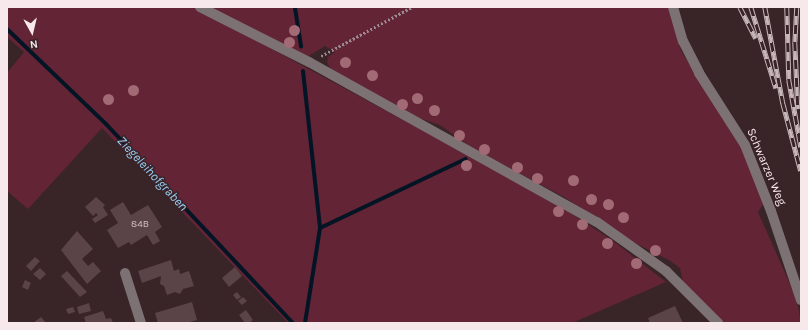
<!DOCTYPE html>
<style>
body{margin:0}
#map{position:relative;width:808px;height:330px;overflow:hidden;background:#392428;font-family:Karla,sans-serif}
div>[style]{position:absolute}
.green>*{inset:0;background:#632435}
.stream>*{height:4px;margin:-2px;padding:0 2px;transform-origin:2px;border-radius:2px;background:#031524}
.building>*{inset:0;background:#5b4448}
.path>*{height:2.5px;margin-top:-1.25px;transform-origin:0;background:repeating-linear-gradient(90deg,#9c8a8e 0 2px,transparent 0 4px)}
.minor>*{height:10px;margin:-5px;padding:0 5px;transform-origin:5px;border-radius:5px;background:#7c7173}
.rail>*{height:4.5px;margin-top:-2.25px;transform-origin:0;background:repeating-linear-gradient(90deg,#392428 0 9px,#c7b7ba 0 18px);box-sizing:border-box;border-block:1px solid #c7b7ba}
.trees>*{width:11px;height:11px;margin:-5.5px;border-radius:50%;background:#a26a75}
span{translate:-50% -50%;white-space:nowrap;text-align:center;line-height:1.15;-webkit-text-stroke:3px #392428;paint-order:stroke}
.number-label{font-size:10px;color:#d0bfc2}
.number-label span{-webkit-text-stroke-width:0}
.street-label{font-size:12px;color:#f7e8eb}
.water-label{font-size:13px;color:#9bcdf5;font-style:italic}
.frame{position:absolute;inset:0;border:8px solid #f7e8eb;pointer-events:none}
.north{position:absolute;left:12px;top:12px;width:40px;height:40px;-webkit-text-stroke:3px #392428;paint-order:stroke;rotate:172deg;font-size:11px;font-weight:700;line-height:16px;text-align:center;color:#f7e8eb}
.north::after{content:'';display:block;margin:auto;width:14px;height:18px;background:#f7e8eb;clip-path:polygon(50% 0,100% 100%,50% 72%,0 100%)}
</style>
<div id="map">
<div class="green">
<div style="clip-path:polygon(7px 7px,194px 7px,544px 196px,612px 240px,666px 282px,572px 323px,288px 323px,102px 128px,28px 209px,7px 191px,7px 73px,24px 52px,7px 37px)"></div>
<div style="clip-path:polygon(207px 7px,668px 7px,681px 51px,742px 148px,764px 203px,758px 212px,797px 300px,801px 323px,722px 323px,683px 282px,680px 268px,669px 260px,631px 241px,564px 197px,471px 147px,440px 125px,416px 117px,350px 82px,330px 68px,327px 62px,328px 57px,335px 52px,325px 46px,307px 57px)"></div>
</div>
<div class="stream">
<div style="left:295px;top:8px;width:39px;rotate:81deg"></div>
<div style="left:7px;top:29px;width:137px;rotate:43.8deg"></div>
<div style="left:106px;top:124px;width:273px;rotate:46.8deg"></div>
<div style="left:303px;top:71px;width:158px;rotate:83.8deg"></div>
<div style="left:305px;top:323px;width:96px;rotate:-81deg"></div>
<div style="left:320px;top:228px;width:161px;rotate:-25.4deg"></div>
</div>
<div class="building">
<div style="clip-path:polygon(96px 197px,105px 205px,103px 207px,108px 215px,95px 223px,92px 219px,98px 215px,96px 213px,93px 216px,85px 207px)"></div>
<div style="clip-path:polygon(123px 202px,131px 215px,148px 205px,162px 227px,155px 232px,160px 241px,153px 245px,147px 235px,131px 245px,129px 242px,118px 248px,107px 230px,118px 223px,110px 210px)"></div>
<div style="clip-path:polygon(77px 231px,93px 249px,82px 259px,88px 266px,93px 262px,101px 271px,87px 284px,61px 250px)"></div>
<div style="clip-path:polygon(35px 257px,40px 261px,31px 271px,26px 266px)"></div>
<div style="clip-path:polygon(171px 260px,174px 271px,179px 269px,180px 274px,189px 271px,194px 286px,183px 289px,180px 294px,175px 292px,167px 295px,164px 286px,160px 284px,161px 276px,142px 283px,138px 271px)"></div>
<div style="clip-path:polygon(235px 267px,242px 276px,229px 287px,222px 278px)"></div>
<div style="clip-path:polygon(40px 268px,46px 274px,40px 280px,33px 274px)"></div>
<div style="clip-path:polygon(67px 271px,87px 292px,80px 297px,61px 276px)"></div>
<div style="clip-path:polygon(25px 280px,31px 283px,28px 290px,22px 287px)"></div>
<div style="clip-path:polygon(237px 292px,241px 297px,237px 300px,233px 295px)"></div>
<div style="clip-path:polygon(243px 297px,247px 301px,242px 305px,238px 301px)"></div>
<div style="clip-path:polygon(192px 302px,197px 320px,186px 323px,158px 323px,155px 313px)"></div>
<div style="clip-path:polygon(89px 303px,91px 311px,79px 314px,77px 307px)"></div>
<div style="clip-path:polygon(675px 306px,683px 323px,650px 323px,648px 318px)"></div>
<div style="clip-path:polygon(73px 307px,75px 312px,68px 314px,66px 309px)"></div>
<div style="clip-path:polygon(246px 310px,253px 320px,249px 323px,245px 323px,239px 315px)"></div>
<div style="clip-path:polygon(103px 311px,106px 319px,111px 318px,113px 323px,86px 323px,84px 317px)"></div>
<div style="clip-path:polygon(41px 317px,46px 323px,33px 323px)"></div>
</div>
<div class="path">
<div style="left:321px;top:56px;width:103px;rotate:-28.3deg"></div>
</div>
<div class="minor">
<div style="left:200px;top:7px;width:122px;rotate:26.8deg"></div>
<div style="left:309px;top:62px;width:329px;rotate:29.1deg"></div>
<div style="left:597px;top:222px;width:85px;rotate:35.4deg"></div>
<div style="left:666px;top:271px;width:74px;rotate:45deg"></div>
<div style="left:673px;top:7px;width:35px;rotate:74deg"></div>
<div style="left:683px;top:41px;width:36px;rotate:63deg"></div>
<div style="left:699px;top:73px;width:85px;rotate:57.4deg"></div>
<div style="left:745px;top:145px;width:71px;rotate:68.5deg"></div>
<div style="left:771px;top:211px;width:94px;rotate:71.4deg"></div>
<div style="left:125px;top:273px;width:52px;rotate:72.3deg"></div>
</div>
<div class="rail">
<div style="left:740px;top:7px;width:35px;rotate:63deg"></div>
<div style="left:751px;top:7px;width:85px;rotate:72.8deg"></div>
<div style="left:765px;top:7px;width:98px;rotate:79.4deg"></div>
<div style="left:783px;top:103px;width:70px;rotate:75.2deg"></div>
<div style="left:787px;top:7px;width:73px;rotate:88.4deg"></div>
<div style="left:789px;top:80px;width:68px;rotate:79.8deg"></div>
<div style="left:797px;top:7px;width:35px;rotate:93deg"></div>
<div style="left:795px;top:42px;width:67px;rotate:87.4deg"></div>
</div>
<div class="trees">
<div style="left:294px;top:30px"></div>
<div style="left:289px;top:42px"></div>
<div style="left:345px;top:62px"></div>
<div style="left:372px;top:75px"></div>
<div style="left:133px;top:90px"></div>
<div style="left:417px;top:98px"></div>
<div style="left:108px;top:99px"></div>
<div style="left:402px;top:104px"></div>
<div style="left:434px;top:110px"></div>
<div style="left:459px;top:135px"></div>
<div style="left:484px;top:149px"></div>
<div style="left:466px;top:165px"></div>
<div style="left:517px;top:167px"></div>
<div style="left:537px;top:178px"></div>
<div style="left:573px;top:180px"></div>
<div style="left:591px;top:199px"></div>
<div style="left:608px;top:204px"></div>
<div style="left:558px;top:211px"></div>
<div style="left:623px;top:217px"></div>
<div style="left:582px;top:224px"></div>
<div style="left:607px;top:243px"></div>
<div style="left:655px;top:250px"></div>
<div style="left:636px;top:263px"></div>
</div>
<div class="number-label">
<span style="left:140px;top:225px">84B</span>
</div>
<div class="street-label">
<span style="left:766px;top:167px;rotate:67deg">Schwarzer Weg</span>
</div>
<div class="water-label">
<span style="left:152px;top:174px;rotate:47deg">Ziegeleihofgraben</span>
</div>
<div class="frame"></div>
<div class="north">N</div>
</div>
